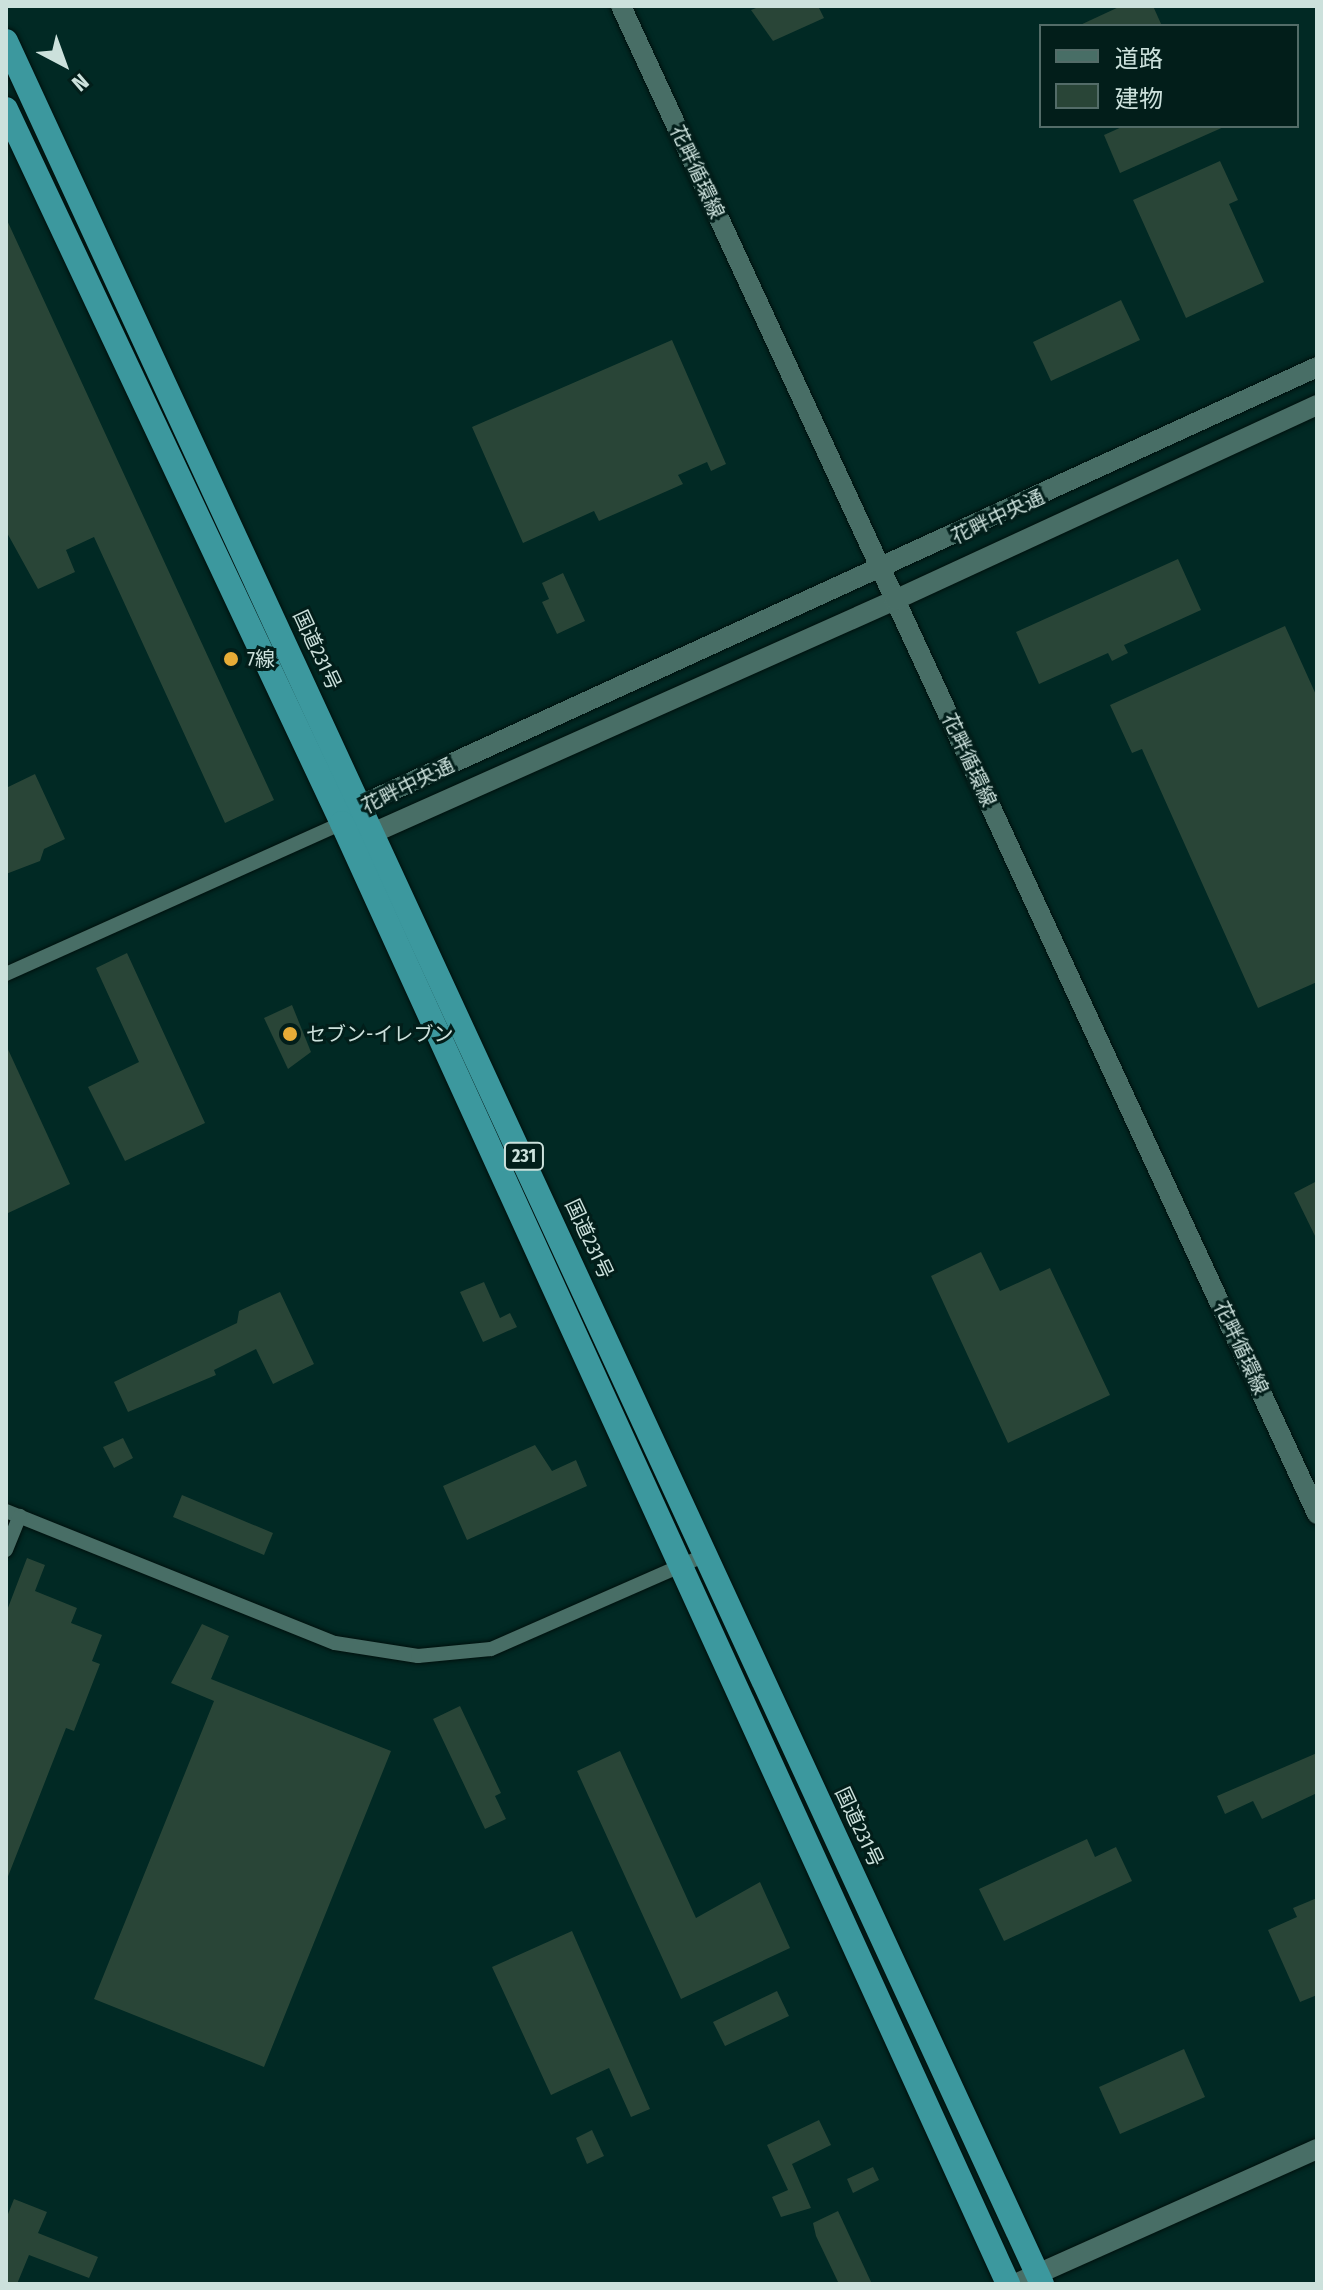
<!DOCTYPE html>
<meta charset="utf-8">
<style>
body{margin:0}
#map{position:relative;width:1323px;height:2290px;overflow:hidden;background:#012924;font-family:"Fira Sans Condensed","Noto Sans JP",sans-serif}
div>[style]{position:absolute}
.building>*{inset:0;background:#294537}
.roads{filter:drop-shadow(0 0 2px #00100d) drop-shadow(0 0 2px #00100d)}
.street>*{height:14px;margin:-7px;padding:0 7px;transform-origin:7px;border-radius:7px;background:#486e66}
.secondary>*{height:20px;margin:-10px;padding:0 10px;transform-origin:10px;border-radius:10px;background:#486e66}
.highway>*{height:24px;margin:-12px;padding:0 12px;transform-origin:12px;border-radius:12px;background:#3c989e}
.dots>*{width:22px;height:22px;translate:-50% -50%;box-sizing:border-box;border:4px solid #021e1a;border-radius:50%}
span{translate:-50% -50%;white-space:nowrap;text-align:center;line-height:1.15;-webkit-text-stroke:6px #021e1a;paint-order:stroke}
.shield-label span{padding:2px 6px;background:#021e1a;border:2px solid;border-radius:6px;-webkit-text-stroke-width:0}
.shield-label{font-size:18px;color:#cce1dc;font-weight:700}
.street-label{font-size:20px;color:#cce1dc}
.poi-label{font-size:20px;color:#cce1dc}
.left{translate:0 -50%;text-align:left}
.frame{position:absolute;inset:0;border:8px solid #cce1dc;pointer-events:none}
.legend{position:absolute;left:1039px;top:24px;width:260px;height:104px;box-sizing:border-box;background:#021e1a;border:2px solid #536c68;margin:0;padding:10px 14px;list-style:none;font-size:24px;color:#cce1dc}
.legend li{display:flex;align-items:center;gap:16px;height:40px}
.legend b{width:40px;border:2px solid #536c68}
.north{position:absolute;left:24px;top:24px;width:80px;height:80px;-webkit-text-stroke:6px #021e1a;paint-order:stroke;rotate:139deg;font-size:22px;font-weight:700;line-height:32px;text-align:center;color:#cce1dc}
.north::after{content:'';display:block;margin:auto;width:28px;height:36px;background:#cce1dc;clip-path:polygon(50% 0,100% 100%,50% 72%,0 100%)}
</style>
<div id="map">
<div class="building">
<div style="clip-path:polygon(761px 6px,818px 6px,824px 18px,773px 41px,751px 10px)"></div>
<div style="clip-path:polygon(1121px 6px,1153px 6px,1162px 26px,1078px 26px)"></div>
<div style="clip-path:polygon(1124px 126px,1226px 126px,1120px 173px,1104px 135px)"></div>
<div style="clip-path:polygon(1220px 161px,1238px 200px,1229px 204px,1264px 282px,1186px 318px,1133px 200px)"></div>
<div style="clip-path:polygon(6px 218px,274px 800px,225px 823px,94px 537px,66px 550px,75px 572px,38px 589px,6px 531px)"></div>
<div style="clip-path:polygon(1121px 300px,1140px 340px,1051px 381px,1033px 342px)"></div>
<div style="clip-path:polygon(672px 340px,726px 464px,711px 471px,707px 462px,678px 475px,683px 484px,599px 521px,594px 511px,523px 543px,472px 427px)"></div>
<div style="clip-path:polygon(1178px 559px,1201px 610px,1124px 645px,1128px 653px,1112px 661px,1108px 653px,1039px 684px,1016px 632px)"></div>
<div style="clip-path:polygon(563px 573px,585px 621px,557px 634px,542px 602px,549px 599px,542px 583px)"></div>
<div style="clip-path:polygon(1285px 626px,1317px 697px,1317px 982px,1258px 1008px,1142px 749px,1132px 753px,1110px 705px)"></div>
<div style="clip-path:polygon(35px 774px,65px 839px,44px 849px,40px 861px,6px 874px,6px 788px)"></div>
<div style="clip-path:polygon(127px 953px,205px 1123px,125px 1161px,88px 1087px,139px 1062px,96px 968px)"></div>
<div style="clip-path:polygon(292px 1005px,311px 1052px,288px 1069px,264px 1018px)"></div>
<div style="clip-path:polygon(6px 1045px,70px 1184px,6px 1214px)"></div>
<div style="clip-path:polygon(1317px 1181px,1317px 1240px,1294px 1193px)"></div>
<div style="clip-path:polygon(981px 1252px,1000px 1291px,1050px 1268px,1110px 1395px,1008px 1443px,931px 1276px)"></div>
<div style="clip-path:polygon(484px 1282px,500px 1318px,510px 1313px,517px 1327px,483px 1342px,460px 1292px)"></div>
<div style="clip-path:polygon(280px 1292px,314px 1364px,273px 1384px,256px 1349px,214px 1370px,216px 1375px,128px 1412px,114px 1382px,237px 1323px,239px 1311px)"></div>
<div style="clip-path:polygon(123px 1438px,133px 1458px,114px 1468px,103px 1447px)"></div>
<div style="clip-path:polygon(535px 1445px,552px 1471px,576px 1460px,587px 1486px,467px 1540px,443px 1486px)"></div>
<div style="clip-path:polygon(182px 1495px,273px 1533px,264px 1555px,173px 1517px)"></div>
<div style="clip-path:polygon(27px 1558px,45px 1565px,35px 1591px,77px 1608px,71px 1623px,102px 1635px,92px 1661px,100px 1664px,74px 1731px,66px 1728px,7px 1879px,6px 1613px)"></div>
<div style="clip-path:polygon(202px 1624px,229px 1636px,211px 1679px,391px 1751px,264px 2067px,94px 1999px,214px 1701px,171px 1683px)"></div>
<div style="clip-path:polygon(460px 1706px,501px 1793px,495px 1796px,506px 1819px,485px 1829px,433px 1719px)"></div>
<div style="clip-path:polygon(620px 1751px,696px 1918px,760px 1882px,790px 1948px,681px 1999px,577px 1771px)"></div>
<div style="clip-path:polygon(1317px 1753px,1317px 1793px,1262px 1819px,1253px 1801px,1225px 1814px,1217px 1796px)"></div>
<div style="clip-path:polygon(1087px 1839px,1095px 1857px,1116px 1847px,1132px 1881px,1004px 1941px,979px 1889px)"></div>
<div style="clip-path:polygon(1317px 1898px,1317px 1995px,1300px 2002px,1268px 1930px,1297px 1917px,1293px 1908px)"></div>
<div style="clip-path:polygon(572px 1931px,650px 2109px,631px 2117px,609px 2068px,551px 2095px,492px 1967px)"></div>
<div style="clip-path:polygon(777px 1991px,789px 2016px,725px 2046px,713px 2022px)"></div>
<div style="clip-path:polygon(1184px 2049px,1205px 2097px,1120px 2134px,1099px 2087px)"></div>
<div style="clip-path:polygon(819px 2120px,831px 2145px,792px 2164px,811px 2208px,781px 2217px,772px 2197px,788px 2190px,767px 2145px)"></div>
<div style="clip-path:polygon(592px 2130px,604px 2156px,587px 2164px,576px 2138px)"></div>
<div style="clip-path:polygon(873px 2167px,879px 2180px,853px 2193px,847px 2179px)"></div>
<div style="clip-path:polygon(14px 2199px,47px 2212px,38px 2233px,98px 2257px,89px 2278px,29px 2255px,17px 2284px,6px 2284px,6px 2219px)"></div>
<div style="clip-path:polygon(838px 2211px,872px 2284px,839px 2284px,816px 2236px,813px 2223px)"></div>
</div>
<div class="roads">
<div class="street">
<div style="left:6px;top:974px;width:368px;rotate:-24.2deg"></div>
<div style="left:6px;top:1511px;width:354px;rotate:21.9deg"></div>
<div style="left:335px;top:1643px;width:84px;rotate:8.9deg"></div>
<div style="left:418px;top:1656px;width:73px;rotate:-5.5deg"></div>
<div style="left:491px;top:1649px;width:236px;rotate:-23.7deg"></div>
<div style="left:6px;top:1550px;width:37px;rotate:-68deg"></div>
</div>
<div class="secondary">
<div style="left:621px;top:6px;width:1661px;rotate:65.22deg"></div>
<div style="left:349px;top:817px;width:19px;rotate:-43deg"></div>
<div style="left:363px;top:804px;width:1049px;rotate:-24.61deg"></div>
<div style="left:358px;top:827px;width:18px;rotate:16deg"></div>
<div style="left:375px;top:832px;width:569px;rotate:-24.04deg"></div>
<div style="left:895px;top:600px;width:465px;rotate:-24.8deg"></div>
<div style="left:1015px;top:2284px;width:331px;rotate:-24.1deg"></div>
</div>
<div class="highway">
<div style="left:6px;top:41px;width:2471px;rotate:65.21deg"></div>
<div style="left:6px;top:109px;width:789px;rotate:64.8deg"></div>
<div style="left:342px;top:823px;width:1606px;rotate:65.49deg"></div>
</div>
</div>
<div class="dots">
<div style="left:231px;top:659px;background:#e7ac37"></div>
<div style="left:290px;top:1034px;background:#e7ac37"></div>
</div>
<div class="shield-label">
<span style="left:524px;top:1156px">231</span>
</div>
<div class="street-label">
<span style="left:697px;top:172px;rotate:65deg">花畔循環線</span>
<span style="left:998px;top:517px;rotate:-25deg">花畔中央通</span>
<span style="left:317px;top:650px;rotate:65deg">国道231号</span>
<span style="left:969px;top:760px;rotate:65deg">花畔循環線</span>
<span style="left:408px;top:786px;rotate:-26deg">花畔中央通</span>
<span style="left:589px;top:1239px;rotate:65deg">国道231号</span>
<span style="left:1241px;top:1348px;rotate:65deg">花畔循環線</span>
<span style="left:859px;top:1827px;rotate:65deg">国道231号</span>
</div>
<div class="poi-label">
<span class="left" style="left:247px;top:659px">7線</span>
<span class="left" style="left:306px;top:1034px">セブン-イレブン</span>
</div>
<div class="frame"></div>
<ul class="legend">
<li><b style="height:10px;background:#486e66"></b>道路</li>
<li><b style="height:22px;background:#294537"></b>建物</li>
</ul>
<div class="north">N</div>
</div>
